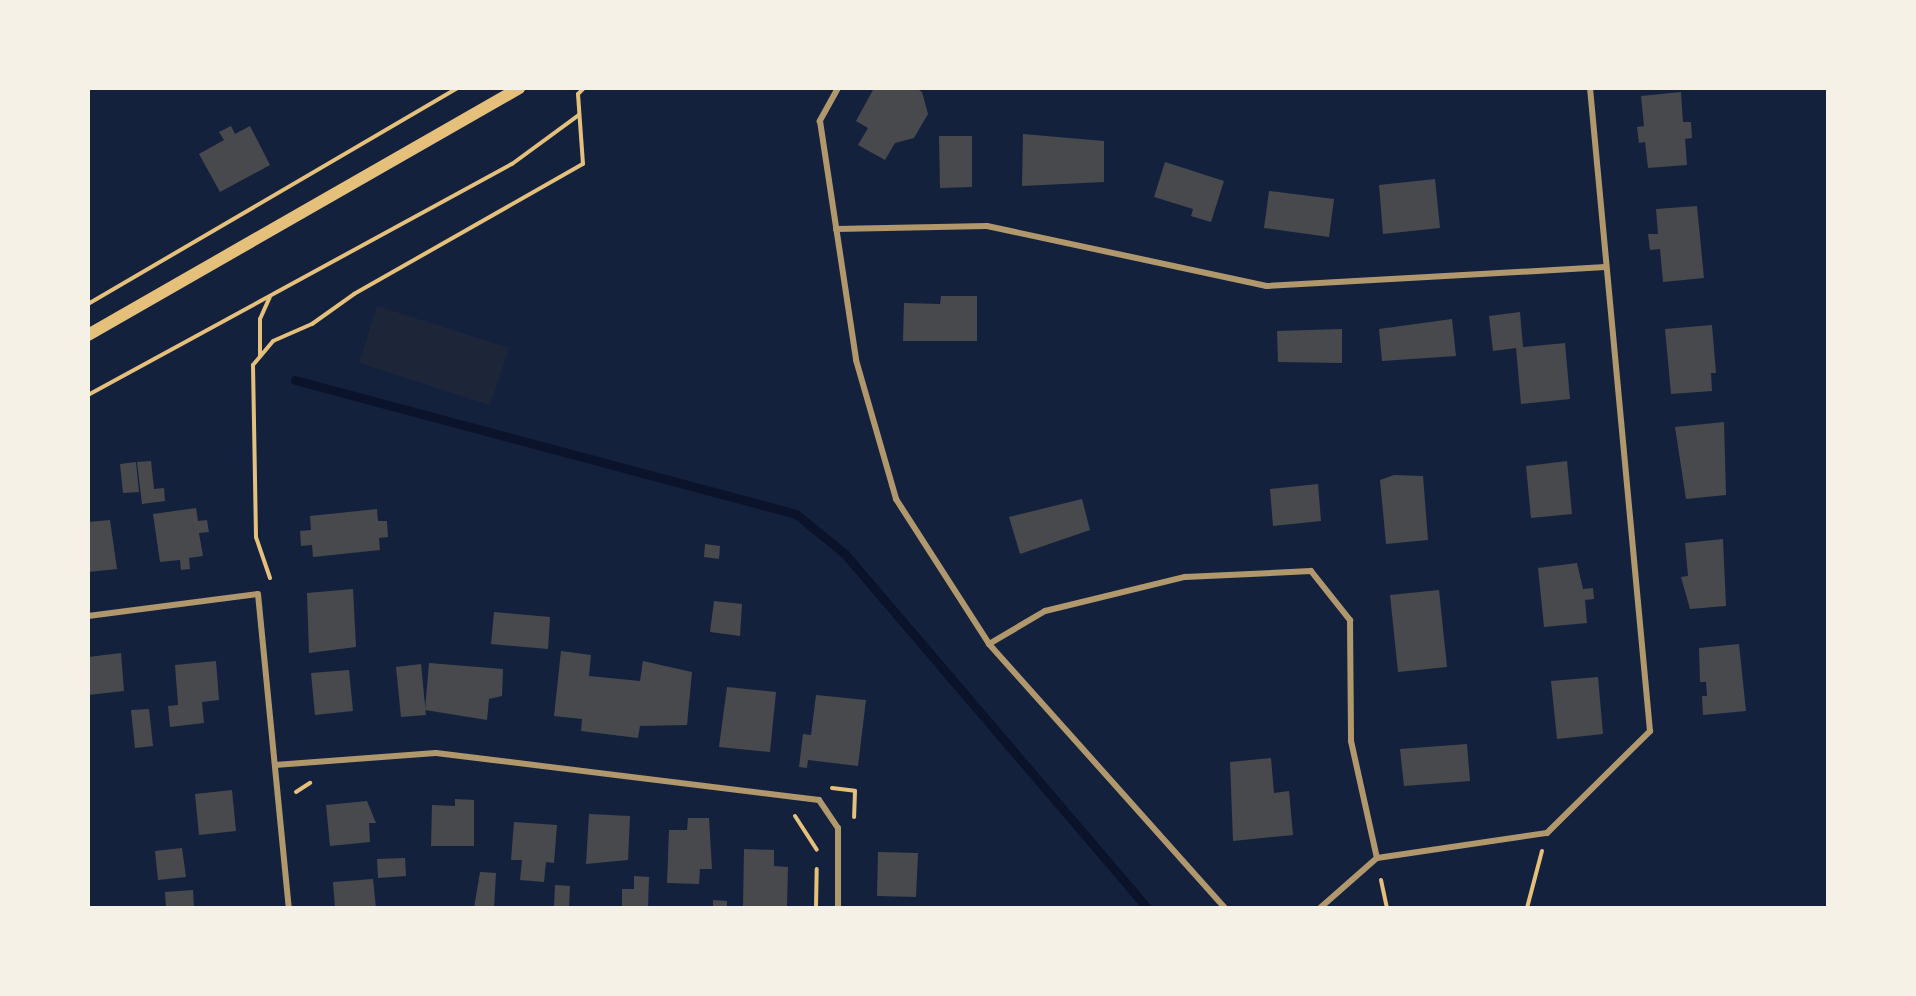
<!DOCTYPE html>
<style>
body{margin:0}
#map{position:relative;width:1916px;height:996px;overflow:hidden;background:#14213d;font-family:"Fira Sans Condensed",sans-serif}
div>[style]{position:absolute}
.green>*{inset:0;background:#1d2539}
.stream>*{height:9px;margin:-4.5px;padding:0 4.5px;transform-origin:4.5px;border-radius:4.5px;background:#0b132b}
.building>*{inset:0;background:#48494c}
.path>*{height:4px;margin:-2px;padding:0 2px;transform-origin:2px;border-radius:2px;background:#e5c07b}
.minor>*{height:6px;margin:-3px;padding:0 3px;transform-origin:3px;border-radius:3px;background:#b1986c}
.secondary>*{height:12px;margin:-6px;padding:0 6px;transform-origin:6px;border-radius:6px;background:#e5c07b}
span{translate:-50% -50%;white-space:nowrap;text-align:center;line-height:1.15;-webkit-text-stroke:6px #f6f1e7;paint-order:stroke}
.frame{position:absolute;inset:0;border:90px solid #f6f1e7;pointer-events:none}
</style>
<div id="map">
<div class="green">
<div style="clip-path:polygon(377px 306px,509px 348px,490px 405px,359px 363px)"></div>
</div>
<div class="stream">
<div style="left:295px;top:380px;width:519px;rotate:14.97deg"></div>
<div style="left:796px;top:514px;width:63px;rotate:39.2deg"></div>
<div style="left:845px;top:554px;width:465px;rotate:49.5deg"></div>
</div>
<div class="building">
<div style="clip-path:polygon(874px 88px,916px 88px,922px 92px,928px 114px,914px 138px,895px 143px,885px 160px,858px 145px,868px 128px,856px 121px)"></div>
<div style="clip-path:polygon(1681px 92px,1683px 122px,1691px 122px,1692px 138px,1685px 139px,1687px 165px,1648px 168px,1645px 142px,1639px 143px,1637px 127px,1644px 126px,1641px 96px)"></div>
<div style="clip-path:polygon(231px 126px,235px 134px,250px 126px,270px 165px,220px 192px,199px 154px,224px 140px,219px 132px)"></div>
<div style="clip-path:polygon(1023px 134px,1104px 141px,1104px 182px,1022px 186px)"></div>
<div style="clip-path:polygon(939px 136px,972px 136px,972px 187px,940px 188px)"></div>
<div style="clip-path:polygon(1165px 162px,1224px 181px,1211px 222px,1191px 216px,1193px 209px,1154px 197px)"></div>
<div style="clip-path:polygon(1435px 179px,1440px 228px,1383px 234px,1379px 185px)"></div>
<div style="clip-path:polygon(1269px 191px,1334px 199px,1329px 237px,1264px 228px)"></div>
<div style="clip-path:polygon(1697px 206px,1704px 278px,1663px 282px,1660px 249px,1650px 250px,1648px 234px,1658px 234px,1656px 209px)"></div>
<div style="clip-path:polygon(941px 296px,977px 296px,977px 341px,903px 341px,904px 303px,940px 304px)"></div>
<div style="clip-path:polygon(1520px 312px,1523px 347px,1565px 343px,1570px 399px,1521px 404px,1516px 348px,1493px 351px,1489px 316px)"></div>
<div style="clip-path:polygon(1452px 319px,1456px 356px,1382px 361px,1379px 329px)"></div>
<div style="clip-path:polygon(1712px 325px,1716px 373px,1711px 373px,1712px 391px,1671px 394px,1665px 329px)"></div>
<div style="clip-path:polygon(1342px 329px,1342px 363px,1278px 362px,1277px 331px)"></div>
<div style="clip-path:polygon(1724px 422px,1726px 495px,1686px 499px,1675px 427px)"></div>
<div style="clip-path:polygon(151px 461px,154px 489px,164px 488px,165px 501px,142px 504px,137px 462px)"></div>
<div style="clip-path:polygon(1567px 461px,1572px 514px,1531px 518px,1526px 466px)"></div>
<div style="clip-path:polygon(136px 462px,139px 492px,123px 493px,120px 464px)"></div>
<div style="clip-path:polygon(1394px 475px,1423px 476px,1428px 540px,1386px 544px,1380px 480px)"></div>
<div style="clip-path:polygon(1318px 484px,1321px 521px,1273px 526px,1270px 489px)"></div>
<div style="clip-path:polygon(1082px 499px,1090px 530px,1020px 554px,1009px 517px)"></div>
<div style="clip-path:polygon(196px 508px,198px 521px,207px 520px,209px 532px,199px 533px,203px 556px,189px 558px,190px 569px,181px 570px,180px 560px,160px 562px,153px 514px)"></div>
<div style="clip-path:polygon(377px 509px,378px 521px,387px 521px,388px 537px,379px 538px,380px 550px,313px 557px,312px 545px,301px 546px,300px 531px,311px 530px,310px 516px)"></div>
<div style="clip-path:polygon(110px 520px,117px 569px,88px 572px,88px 522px)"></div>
<div style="clip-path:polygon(1723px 539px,1726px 606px,1690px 609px,1681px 577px,1688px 576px,1685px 543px)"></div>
<div style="clip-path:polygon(705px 544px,720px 546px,719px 559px,704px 557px)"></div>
<div style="clip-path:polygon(1577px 563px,1583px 589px,1593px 588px,1594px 599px,1585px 600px,1587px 623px,1544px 627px,1538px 568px)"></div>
<div style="clip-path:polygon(353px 589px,356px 647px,309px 653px,307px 593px)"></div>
<div style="clip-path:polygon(1439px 590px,1447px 667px,1398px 672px,1390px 595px)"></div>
<div style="clip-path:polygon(714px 601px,742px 604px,740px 636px,710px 632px)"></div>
<div style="clip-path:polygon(494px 612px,550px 617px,548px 649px,491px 644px)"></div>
<div style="clip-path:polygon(1739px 644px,1746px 711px,1703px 715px,1702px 696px,1707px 696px,1706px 682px,1700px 682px,1699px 648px)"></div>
<div style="clip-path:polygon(561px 651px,591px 655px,589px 676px,640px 681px,643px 661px,692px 672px,687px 725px,640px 726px,638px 738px,581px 731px,582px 719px,554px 716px)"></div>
<div style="clip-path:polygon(121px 653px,124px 691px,88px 695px,88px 657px)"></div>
<div style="clip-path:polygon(216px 661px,219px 700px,202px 702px,204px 723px,170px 727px,168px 706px,178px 705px,175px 665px)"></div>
<div style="clip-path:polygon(429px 663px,503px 669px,502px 696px,489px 699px,487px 720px,425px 710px)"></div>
<div style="clip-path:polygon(421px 664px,426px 715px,401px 717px,396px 667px)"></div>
<div style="clip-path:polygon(349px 670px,353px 711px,315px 715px,311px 673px)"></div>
<div style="clip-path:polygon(1598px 677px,1603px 734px,1557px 739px,1551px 681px)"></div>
<div style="clip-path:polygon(727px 687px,776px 692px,770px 752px,719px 747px)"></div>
<div style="clip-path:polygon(816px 695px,866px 700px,858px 766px,808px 760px,807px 768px,799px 767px,803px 734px,811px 735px)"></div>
<div style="clip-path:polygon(149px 709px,153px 746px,135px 748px,131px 710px)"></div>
<div style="clip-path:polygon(1467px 744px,1470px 781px,1404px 786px,1400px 749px)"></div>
<div style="clip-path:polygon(1271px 758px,1274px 793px,1289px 791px,1293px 835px,1233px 841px,1230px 762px)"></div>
<div style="clip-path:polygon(232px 790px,236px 831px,199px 835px,195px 794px)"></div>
<div style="clip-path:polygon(455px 799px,474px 800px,474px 846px,431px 846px,432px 805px,455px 806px)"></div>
<div style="clip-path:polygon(367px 801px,376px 823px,369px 823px,370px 842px,330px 846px,326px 805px)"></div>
<div style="clip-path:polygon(589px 814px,630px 816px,628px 860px,586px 864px)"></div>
<div style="clip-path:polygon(688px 818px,709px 818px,712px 869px,700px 869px,699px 884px,667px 883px,669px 830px,687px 830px)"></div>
<div style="clip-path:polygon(514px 822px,557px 825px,554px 863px,546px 862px,544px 882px,520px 880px,522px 860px,511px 860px)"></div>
<div style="clip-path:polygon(182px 848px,186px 877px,158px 880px,155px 851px)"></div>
<div style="clip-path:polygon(744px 849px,774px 850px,774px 866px,788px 867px,787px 906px,743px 908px)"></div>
<div style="clip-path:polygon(878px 852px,918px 853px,916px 897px,877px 896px)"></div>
<div style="clip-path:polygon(405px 858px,406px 876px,378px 878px,377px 859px)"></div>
<div style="clip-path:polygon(480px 872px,496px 873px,494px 908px,474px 908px)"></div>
<div style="clip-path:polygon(634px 876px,649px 877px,648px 908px,622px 908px,622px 889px,634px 889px)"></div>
<div style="clip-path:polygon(373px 879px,376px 908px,335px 908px,333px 882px)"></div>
<div style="clip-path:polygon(555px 885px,570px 886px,569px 908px,554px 908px)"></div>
<div style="clip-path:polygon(193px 890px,194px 908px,166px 908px,165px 892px)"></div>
<div style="clip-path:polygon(713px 900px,727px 901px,727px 908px,713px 908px)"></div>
</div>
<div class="path">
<div style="left:88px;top:304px;width:428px;rotate:-30.3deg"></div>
<div style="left:260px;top:356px;width:37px;rotate:-90deg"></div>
<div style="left:260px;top:319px;width:24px;rotate:-66deg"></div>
<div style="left:88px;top:395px;width:483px;rotate:-28.6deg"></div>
<div style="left:512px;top:164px;width:83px;rotate:-36.2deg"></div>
<div style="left:270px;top:578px;width:43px;rotate:-108.9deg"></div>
<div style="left:256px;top:537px;width:172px;rotate:-91deg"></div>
<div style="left:253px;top:365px;width:31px;rotate:-50deg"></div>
<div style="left:273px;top:341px;width:43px;rotate:-23.6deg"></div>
<div style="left:312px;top:324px;width:52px;rotate:-35.5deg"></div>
<div style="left:354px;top:294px;width:263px;rotate:-29.6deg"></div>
<div style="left:583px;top:164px;width:70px;rotate:-94.1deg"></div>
<div style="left:578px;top:94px;width:8px;rotate:-45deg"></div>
<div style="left:832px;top:788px;width:23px;rotate:7deg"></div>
<div style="left:855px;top:791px;width:26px;rotate:92deg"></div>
<div style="left:296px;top:792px;width:17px;rotate:-33deg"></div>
<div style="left:795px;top:816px;width:40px;rotate:57.1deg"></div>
<div style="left:1381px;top:880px;width:29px;rotate:78deg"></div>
<div style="left:816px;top:908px;width:39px;rotate:-89deg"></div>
<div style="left:1527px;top:908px;width:59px;rotate:-75.3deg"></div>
</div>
<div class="minor">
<div style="left:838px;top:88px;width:38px;rotate:119deg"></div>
<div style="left:820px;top:121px;width:242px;rotate:81.4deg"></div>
<div style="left:856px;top:360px;width:145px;rotate:73.9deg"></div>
<div style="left:896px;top:499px;width:172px;rotate:57.3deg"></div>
<div style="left:989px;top:644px;width:354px;rotate:48.2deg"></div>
<div style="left:836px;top:229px;width:151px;rotate:-1.1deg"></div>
<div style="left:987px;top:226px;width:286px;rotate:12.1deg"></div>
<div style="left:1267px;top:286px;width:339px;rotate:-3.2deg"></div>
<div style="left:88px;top:616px;width:171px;rotate:-7.4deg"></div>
<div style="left:258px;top:594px;width:316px;rotate:84.4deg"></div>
<div style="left:989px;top:644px;width:65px;rotate:-30.5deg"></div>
<div style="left:1045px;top:611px;width:144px;rotate:-13.7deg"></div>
<div style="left:1185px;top:577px;width:126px;rotate:-2.7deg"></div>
<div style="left:1311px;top:571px;width:63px;rotate:51.5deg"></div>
<div style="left:1350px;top:620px;width:121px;rotate:89.5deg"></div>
<div style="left:1351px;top:741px;width:120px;rotate:77.5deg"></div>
<div style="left:275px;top:765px;width:161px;rotate:-4.3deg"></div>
<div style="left:436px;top:753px;width:386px;rotate:7deg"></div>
<div style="left:819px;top:800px;width:34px;rotate:56deg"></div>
<div style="left:838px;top:828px;width:80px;rotate:90deg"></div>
<div style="left:1320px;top:908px;width:76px;rotate:-41.3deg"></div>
<div style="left:1377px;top:858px;width:172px;rotate:-8.4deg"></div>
<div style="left:1547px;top:833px;width:145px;rotate:-44.7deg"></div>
<div style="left:1650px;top:731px;width:646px;rotate:-95.33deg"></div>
</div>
<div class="secondary">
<div style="left:88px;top:335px;width:497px;rotate:-29.8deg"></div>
</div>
<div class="frame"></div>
</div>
